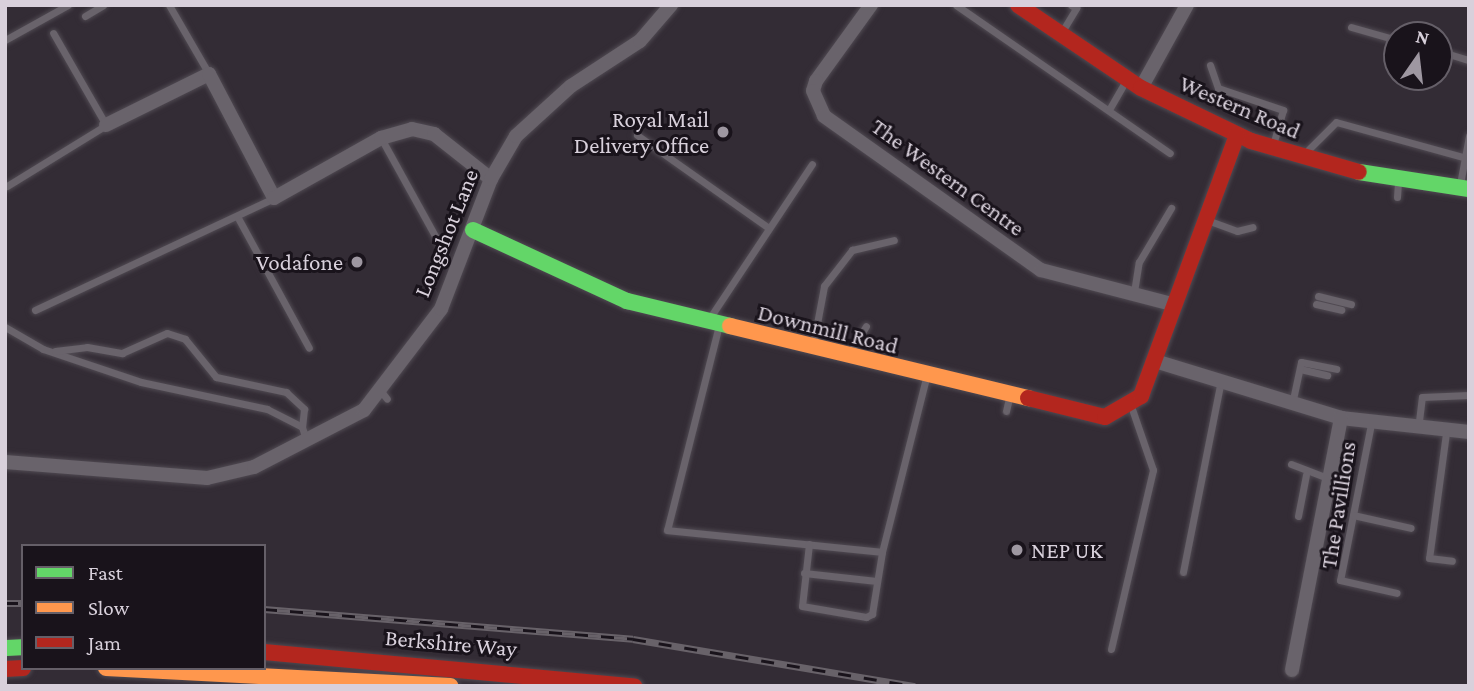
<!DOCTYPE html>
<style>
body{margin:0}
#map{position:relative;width:1474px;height:691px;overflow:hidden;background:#332c35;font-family:"Crimson Pro",serif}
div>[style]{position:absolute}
.roads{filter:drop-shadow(0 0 2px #504a52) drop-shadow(0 0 2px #504a52)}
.lane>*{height:7px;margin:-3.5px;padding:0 3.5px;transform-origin:3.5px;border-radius:3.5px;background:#69636b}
.street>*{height:14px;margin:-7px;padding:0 7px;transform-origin:7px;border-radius:7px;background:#69636b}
.fast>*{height:16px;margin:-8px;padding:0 8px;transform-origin:8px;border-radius:8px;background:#63d668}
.slow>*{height:16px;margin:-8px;padding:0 8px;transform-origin:8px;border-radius:8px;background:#ff974d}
.jam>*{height:16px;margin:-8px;padding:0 8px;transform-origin:8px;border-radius:8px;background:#b3261e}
.rail>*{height:7px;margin-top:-3.5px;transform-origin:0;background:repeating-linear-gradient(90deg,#19131b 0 13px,#686269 0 26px);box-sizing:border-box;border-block:2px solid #686269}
.dots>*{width:19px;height:19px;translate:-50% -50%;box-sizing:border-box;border:4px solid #19131b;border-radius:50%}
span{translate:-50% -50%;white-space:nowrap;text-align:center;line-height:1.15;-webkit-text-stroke:6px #19131b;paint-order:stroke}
.street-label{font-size:23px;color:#d8d0db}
.poi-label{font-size:23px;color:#d8d0db}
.right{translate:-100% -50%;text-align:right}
.left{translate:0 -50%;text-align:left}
.frame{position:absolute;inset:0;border:7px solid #d8d0db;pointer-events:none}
.legend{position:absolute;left:21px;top:544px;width:245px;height:126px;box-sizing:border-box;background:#19131b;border:2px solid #655f68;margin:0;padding:9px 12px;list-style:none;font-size:21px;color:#d8d0db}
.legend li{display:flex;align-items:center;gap:14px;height:35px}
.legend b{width:35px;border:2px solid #655f68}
.north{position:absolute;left:1383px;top:21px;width:70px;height:70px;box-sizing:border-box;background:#19131b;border:2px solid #655f68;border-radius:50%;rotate:14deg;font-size:19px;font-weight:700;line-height:28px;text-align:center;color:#d8d0db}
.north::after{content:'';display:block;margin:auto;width:24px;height:32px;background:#9e97a1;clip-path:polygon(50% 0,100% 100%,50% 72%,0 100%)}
</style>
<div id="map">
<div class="roads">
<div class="lane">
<div style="left:169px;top:5px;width:80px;rotate:59.9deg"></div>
<div style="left:956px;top:5px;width:260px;rotate:34.7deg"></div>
<div style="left:85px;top:16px;width:21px;rotate:-31deg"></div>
<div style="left:1351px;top:27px;width:48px;rotate:15.8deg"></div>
<div style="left:1063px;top:30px;width:26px;rotate:-59deg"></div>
<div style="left:1076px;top:8px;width:6px;rotate:-149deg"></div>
<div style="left:5px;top:40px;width:72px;rotate:-29.1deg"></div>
<div style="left:1439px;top:51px;width:31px;rotate:17deg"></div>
<div style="left:1210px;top:65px;width:24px;rotate:71deg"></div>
<div style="left:1218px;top:88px;width:69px;rotate:18.7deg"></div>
<div style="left:1283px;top:110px;width:35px;rotate:106deg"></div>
<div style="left:1110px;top:108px;width:30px;rotate:-60deg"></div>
<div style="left:637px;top:135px;width:161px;rotate:35.2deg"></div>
<div style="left:381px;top:138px;width:130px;rotate:61.1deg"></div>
<div style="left:1304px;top:154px;width:45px;rotate:-45deg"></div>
<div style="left:1336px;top:122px;width:132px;rotate:15.4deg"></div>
<div style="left:1460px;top:184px;width:49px;rotate:-79.4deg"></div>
<div style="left:7px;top:186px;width:116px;rotate:-31.6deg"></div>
<div style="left:106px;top:125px;width:106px;rotate:-119.9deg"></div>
<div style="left:1397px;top:197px;width:16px;rotate:-86deg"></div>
<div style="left:237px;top:216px;width:150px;rotate:61.4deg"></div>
<div style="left:1207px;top:220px;width:32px;rotate:20deg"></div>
<div style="left:1237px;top:231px;width:16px;rotate:-14deg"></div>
<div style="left:1134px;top:292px;width:30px;rotate:-81deg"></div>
<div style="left:1139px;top:262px;width:63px;rotate:-59.3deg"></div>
<div style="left:1318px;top:296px;width:34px;rotate:14deg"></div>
<div style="left:1316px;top:304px;width:26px;rotate:13deg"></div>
<div style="left:35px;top:310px;width:264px;rotate:-25.1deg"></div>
<div style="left:709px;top:319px;width:186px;rotate:-56.4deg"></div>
<div style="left:719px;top:325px;width:211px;rotate:104.2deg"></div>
<div style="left:667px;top:530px;width:216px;rotate:5.8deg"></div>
<div style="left:882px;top:552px;width:179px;rotate:-75.8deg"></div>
<div style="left:5px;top:327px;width:44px;rotate:30.1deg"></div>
<div style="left:43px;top:349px;width:103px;rotate:18.6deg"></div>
<div style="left:141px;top:382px;width:129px;rotate:12.1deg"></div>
<div style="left:267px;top:409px;width:39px;rotate:27deg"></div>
<div style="left:302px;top:427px;width:13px;rotate:72deg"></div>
<div style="left:813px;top:345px;width:60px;rotate:-79.4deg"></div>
<div style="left:824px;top:286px;width:46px;rotate:-52.1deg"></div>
<div style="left:852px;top:250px;width:43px;rotate:-13.4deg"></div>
<div style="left:55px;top:351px;width:32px;rotate:-7deg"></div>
<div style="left:87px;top:347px;width:36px;rotate:10deg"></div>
<div style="left:122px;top:353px;width:49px;rotate:-24deg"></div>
<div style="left:167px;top:333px;width:19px;rotate:18deg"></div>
<div style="left:185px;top:339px;width:49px;rotate:50.8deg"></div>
<div style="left:216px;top:377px;width:72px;rotate:12.1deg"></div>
<div style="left:286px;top:392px;width:25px;rotate:43deg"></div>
<div style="left:304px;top:409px;width:18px;rotate:96deg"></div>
<div style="left:851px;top:351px;width:29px;rotate:-59deg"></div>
<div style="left:1300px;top:369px;width:28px;rotate:13deg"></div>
<div style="left:380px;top:390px;width:11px;rotate:52deg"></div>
<div style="left:1292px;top:404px;width:43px;rotate:-77.9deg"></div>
<div style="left:1301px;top:362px;width:36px;rotate:11deg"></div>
<div style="left:1006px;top:411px;width:13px;rotate:-77deg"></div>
<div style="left:1371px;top:424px;width:159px;rotate:101.2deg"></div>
<div style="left:1340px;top:580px;width:58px;rotate:12.8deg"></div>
<div style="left:1418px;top:429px;width:32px;rotate:-83deg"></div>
<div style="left:1422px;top:397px;width:47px;rotate:-2.4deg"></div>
<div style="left:1446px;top:433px;width:126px;rotate:97.7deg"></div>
<div style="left:1429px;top:558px;width:23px;rotate:7deg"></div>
<div style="left:1291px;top:464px;width:42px;rotate:21deg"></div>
<div style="left:1353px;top:515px;width:59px;rotate:12.6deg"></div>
<div style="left:1298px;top:516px;width:42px;rotate:-79deg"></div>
<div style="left:809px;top:544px;width:62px;rotate:96.4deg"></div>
<div style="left:802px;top:606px;width:65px;rotate:9.8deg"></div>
<div style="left:866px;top:617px;width:7px;rotate:-27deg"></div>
<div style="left:872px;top:614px;width:63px;rotate:-80.8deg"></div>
<div style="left:1183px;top:572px;width:191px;rotate:-78.8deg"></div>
<div style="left:804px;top:573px;width:73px;rotate:6.3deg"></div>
<div style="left:1111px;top:649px;width:184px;rotate:-76.8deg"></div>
<div style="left:1153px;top:470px;width:68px;rotate:-109deg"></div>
</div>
<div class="street">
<div style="left:871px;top:5px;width:94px;rotate:125.9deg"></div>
<div style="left:816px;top:81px;width:10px;rotate:107deg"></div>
<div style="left:813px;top:91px;width:27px;rotate:66deg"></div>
<div style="left:824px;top:116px;width:266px;rotate:35.4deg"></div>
<div style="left:1041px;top:270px;width:138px;rotate:14.6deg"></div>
<div style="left:1141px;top:88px;width:95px;rotate:-61deg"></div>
<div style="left:106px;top:125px;width:115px;rotate:-26.3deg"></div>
<div style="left:209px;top:74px;width:140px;rotate:62.3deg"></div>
<div style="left:274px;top:198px;width:123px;rotate:-29.3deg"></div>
<div style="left:381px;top:138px;width:32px;rotate:-16deg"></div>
<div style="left:412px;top:129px;width:23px;rotate:13deg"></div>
<div style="left:434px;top:134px;width:73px;rotate:38.3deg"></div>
<div style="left:1155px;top:361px;width:195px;rotate:17deg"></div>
<div style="left:1341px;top:418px;width:129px;rotate:6.2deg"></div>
<div style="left:5px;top:462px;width:203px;rotate:4.5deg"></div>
<div style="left:207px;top:478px;width:48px;rotate:-13.2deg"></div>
<div style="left:254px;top:467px;width:124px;rotate:-27.4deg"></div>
<div style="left:364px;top:410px;width:127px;rotate:-52.7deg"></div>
<div style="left:441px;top:309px;width:139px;rotate:-69deg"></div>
<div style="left:491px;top:179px;width:50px;rotate:-59.8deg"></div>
<div style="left:516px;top:136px;width:74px;rotate:-42.3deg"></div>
<div style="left:571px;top:86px;width:82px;rotate:-33.1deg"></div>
<div style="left:640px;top:41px;width:48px;rotate:-49.3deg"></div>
<div style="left:1292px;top:670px;width:257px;rotate:-79deg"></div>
</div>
<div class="fast">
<div style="left:1359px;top:172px;width:111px;rotate:8.8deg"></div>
<div style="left:473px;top:230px;width:170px;rotate:24.8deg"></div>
<div style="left:627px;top:301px;width:106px;rotate:13.6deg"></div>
<div style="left:5px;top:648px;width:18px;rotate:-3deg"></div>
</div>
<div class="slow">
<div style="left:730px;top:326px;width:307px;rotate:13.6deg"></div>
<div style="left:106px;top:668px;width:345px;rotate:3deg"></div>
</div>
<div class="jam">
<div style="left:1018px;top:5px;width:148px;rotate:34deg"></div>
<div style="left:1141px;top:88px;width:122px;rotate:25.7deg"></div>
<div style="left:1251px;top:141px;width:112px;rotate:16deg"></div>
<div style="left:1028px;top:398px;width:79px;rotate:13.9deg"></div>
<div style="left:1105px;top:417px;width:42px;rotate:-30.3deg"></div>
<div style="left:1141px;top:396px;width:278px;rotate:-69.8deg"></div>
<div style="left:264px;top:652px;width:372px;rotate:5.3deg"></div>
<div style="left:5px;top:669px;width:18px;rotate:-3deg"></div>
</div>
</div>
<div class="rail">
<div style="left:5px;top:603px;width:18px"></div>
<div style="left:264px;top:609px;width:370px;rotate:4.6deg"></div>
<div style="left:633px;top:639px;width:286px;rotate:9.5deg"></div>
</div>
<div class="dots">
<div style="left:723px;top:132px;background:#9e97a1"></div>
<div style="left:357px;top:262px;background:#9e97a1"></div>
<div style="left:1017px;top:550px;background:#9e97a1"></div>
</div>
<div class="street-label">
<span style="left:1240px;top:107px;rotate:23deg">Western Road</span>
<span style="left:948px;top:177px;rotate:36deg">The Western Centre</span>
<span style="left:446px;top:233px;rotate:-68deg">Longshot Lane</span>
<span style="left:828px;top:329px;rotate:14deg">Downmill Road</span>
<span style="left:1338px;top:505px;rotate:-81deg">The Pavillions</span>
<span style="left:451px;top:643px;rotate:5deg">Berkshire Way</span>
</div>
<div class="poi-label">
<span class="right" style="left:709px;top:132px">Royal Mail<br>Delivery Office</span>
<span class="right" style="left:343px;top:262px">Vodafone</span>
<span class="left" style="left:1031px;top:550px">NEP UK</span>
</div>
<div class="frame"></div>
<ul class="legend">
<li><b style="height:9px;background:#63d668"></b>Fast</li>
<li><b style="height:9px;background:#ff974d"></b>Slow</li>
<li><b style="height:9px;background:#b3261e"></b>Jam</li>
</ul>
<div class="north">N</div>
</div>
